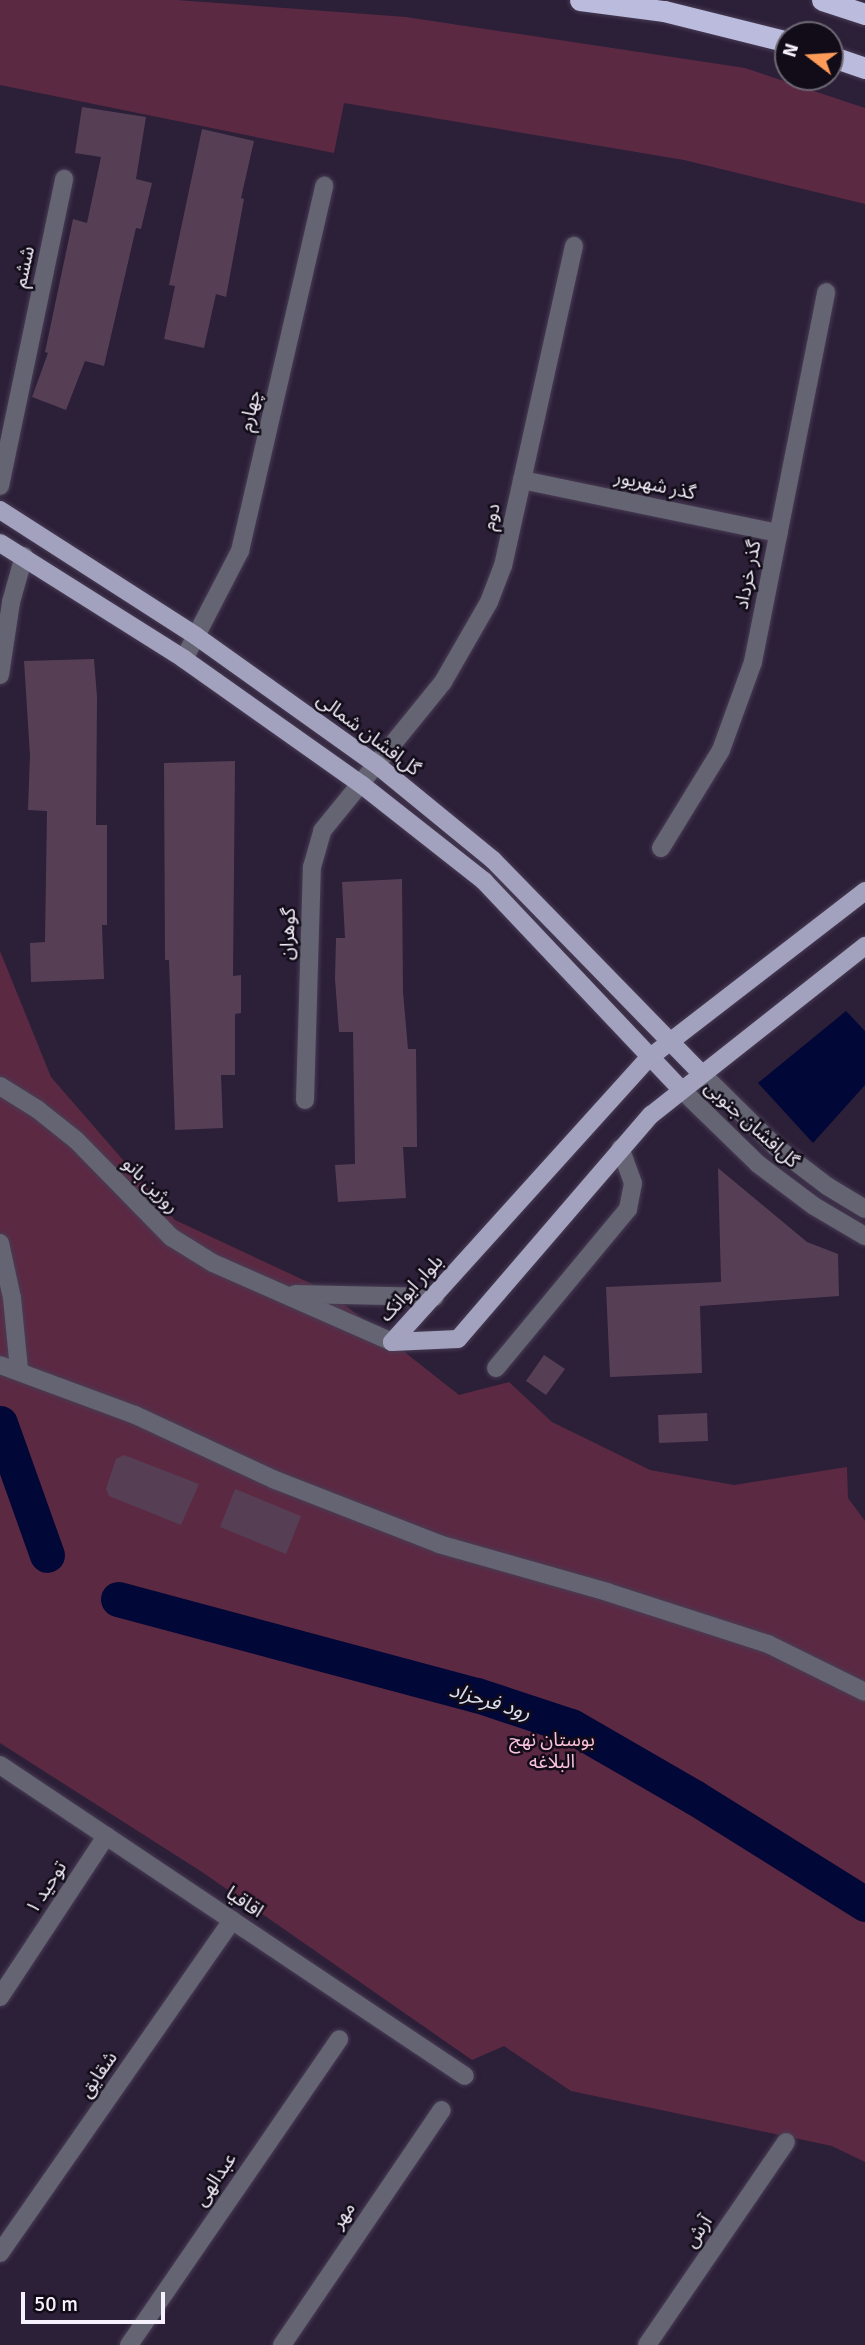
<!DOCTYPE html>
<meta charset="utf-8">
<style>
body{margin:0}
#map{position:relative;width:865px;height:2345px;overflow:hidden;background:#2c1f38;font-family:Signika,"Noto Sans Arabic",sans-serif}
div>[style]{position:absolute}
.green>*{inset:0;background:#5c2943}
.water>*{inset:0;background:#010736}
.river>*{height:35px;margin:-17.5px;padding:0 17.5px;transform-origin:17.5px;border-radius:17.5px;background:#010736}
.building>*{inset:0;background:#563f55}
.roads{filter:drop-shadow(0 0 2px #483c54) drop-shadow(0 0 2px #483c54)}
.minor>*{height:18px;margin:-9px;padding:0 9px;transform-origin:9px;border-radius:9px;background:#646472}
.major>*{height:18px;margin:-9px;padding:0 9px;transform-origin:9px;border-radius:9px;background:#a2a2bf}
.highway>*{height:21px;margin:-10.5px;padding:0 10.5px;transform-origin:10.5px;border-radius:10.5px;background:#bbd}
span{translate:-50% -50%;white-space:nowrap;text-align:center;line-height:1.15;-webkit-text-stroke:5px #110c17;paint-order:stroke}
.street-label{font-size:19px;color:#f7f1fe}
.park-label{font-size:19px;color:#fac1db}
.water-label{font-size:21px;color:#d8e0f1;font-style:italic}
.north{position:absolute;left:774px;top:21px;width:70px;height:70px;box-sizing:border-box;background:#110c17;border:2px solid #6d6873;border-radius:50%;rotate:287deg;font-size:19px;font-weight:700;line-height:28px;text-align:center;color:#f7f1fe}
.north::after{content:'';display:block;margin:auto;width:24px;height:32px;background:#fe9b59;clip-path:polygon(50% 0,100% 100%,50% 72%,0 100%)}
.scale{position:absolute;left:21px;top:2292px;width:144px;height:32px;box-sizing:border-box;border:4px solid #f7f1fe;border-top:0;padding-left:9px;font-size:21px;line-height:24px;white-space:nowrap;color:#f7f1fe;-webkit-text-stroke:5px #110c17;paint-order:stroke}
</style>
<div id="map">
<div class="green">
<div style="clip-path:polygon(0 0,177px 0,406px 17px,745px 68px,865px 108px,865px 204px,684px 160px,344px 103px,334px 153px,0 85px)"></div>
<div style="clip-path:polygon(0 951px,51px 1077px,175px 1220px,327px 1291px,459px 1395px,509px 1382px,552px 1422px,650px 1470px,734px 1485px,847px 1467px,848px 1498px,865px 1521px,865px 2162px,832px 2146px,571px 2091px,504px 2046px,472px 2060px,202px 1872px,0 1743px)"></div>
</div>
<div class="water">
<div style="clip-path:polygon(846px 1011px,865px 1031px,865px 1085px,813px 1143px,758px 1083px)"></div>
</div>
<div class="river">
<div style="left:0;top:1423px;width:140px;rotate:70.4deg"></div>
<div style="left:118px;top:1599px;width:372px;rotate:15deg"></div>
<div style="left:477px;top:1695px;width:99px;rotate:18.3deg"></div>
<div style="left:571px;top:1726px;width:142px;rotate:30deg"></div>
<div style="left:694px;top:1797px;width:202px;rotate:32deg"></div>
</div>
<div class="building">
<div style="clip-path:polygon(82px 107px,146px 117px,136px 179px,152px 183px,141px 229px,136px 228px,104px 366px,85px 361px,66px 410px,32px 397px,48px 353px,45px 352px,73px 219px,87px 223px,101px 157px,75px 153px)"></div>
<div style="clip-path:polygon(202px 129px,254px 141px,241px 198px,244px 199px,226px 297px,216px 294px,204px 348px,164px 339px,175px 286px,169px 285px)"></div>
<div style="clip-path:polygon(94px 659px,97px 697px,96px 825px,107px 825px,107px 925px,102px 925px,104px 979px,31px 982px,30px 943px,45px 942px,47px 811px,28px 810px,30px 755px,24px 661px)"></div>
<div style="clip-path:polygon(235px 761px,233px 976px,241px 975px,241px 1013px,235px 1014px,235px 1075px,221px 1075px,223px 1128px,175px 1130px,169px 960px,165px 960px,164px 763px)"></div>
<div style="clip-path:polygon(402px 879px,403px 992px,408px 1049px,416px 1049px,417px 1147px,403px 1147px,406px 1198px,338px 1202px,335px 1165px,355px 1164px,353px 1032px,339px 1032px,335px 979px,336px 938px,345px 938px,342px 882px)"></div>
<div style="clip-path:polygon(718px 1168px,807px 1242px,838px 1254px,839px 1296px,700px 1306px,702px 1373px,610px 1377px,606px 1287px,721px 1282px)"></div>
<div style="clip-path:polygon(544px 1355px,565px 1369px,546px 1395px,526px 1381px)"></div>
<div style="clip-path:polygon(707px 1413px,708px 1441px,659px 1443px,658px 1415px)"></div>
<div style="clip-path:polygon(124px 1455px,199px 1484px,181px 1525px,109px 1496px,106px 1489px,116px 1459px)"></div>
<div style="clip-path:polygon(235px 1489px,301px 1516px,286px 1554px,220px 1527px)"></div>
</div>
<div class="roads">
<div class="minor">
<div style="left:522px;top:480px;width:262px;rotate:11.7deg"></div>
<div style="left:0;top:486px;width:314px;rotate:-78.2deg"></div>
<div style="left:184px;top:659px;width:122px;rotate:-62.6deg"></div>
<div style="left:240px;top:551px;width:375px;rotate:-77deg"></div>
<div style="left:0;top:675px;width:74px;rotate:-81.4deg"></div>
<div style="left:11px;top:602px;width:48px;rotate:-74.2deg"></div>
<div style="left:661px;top:848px;width:115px;rotate:-58.5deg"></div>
<div style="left:721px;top:750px;width:94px;rotate:-70deg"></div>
<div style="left:753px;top:662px;width:377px;rotate:-78.8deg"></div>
<div style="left:701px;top:1073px;width:105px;rotate:44.6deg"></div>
<div style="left:776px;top:1147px;width:64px;rotate:37.4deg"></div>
<div style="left:827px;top:1186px;width:44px;rotate:31.2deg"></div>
<div style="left:0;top:1086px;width:44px;rotate:31.9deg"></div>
<div style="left:37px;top:1109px;width:50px;rotate:38.5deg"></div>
<div style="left:76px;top:1140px;width:136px;rotate:45.6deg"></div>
<div style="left:171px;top:1237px;width:49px;rotate:31.8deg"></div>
<div style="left:213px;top:1263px;width:196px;rotate:23.8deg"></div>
<div style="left:681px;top:1089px;width:107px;rotate:44.2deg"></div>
<div style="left:758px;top:1164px;width:70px;rotate:36.9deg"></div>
<div style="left:814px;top:1206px;width:59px;rotate:30.5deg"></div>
<div style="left:305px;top:1100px;width:233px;rotate:-88.3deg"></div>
<div style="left:312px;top:867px;width:37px;rotate:-74deg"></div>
<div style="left:322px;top:831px;width:192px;rotate:-50.9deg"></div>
<div style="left:443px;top:682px;width:92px;rotate:-60.1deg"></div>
<div style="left:489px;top:602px;width:39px;rotate:-69deg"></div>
<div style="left:503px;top:566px;width:328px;rotate:-77.5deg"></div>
<div style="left:0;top:1243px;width:56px;rotate:77.7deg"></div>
<div style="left:12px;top:1298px;width:72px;rotate:84.4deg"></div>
<div style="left:295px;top:1294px;width:140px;rotate:1.2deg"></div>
<div style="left:0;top:1365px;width:144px;rotate:20.3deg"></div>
<div style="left:135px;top:1415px;width:154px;rotate:24.9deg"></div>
<div style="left:275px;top:1480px;width:176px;rotate:21.3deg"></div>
<div style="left:439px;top:1544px;width:175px;rotate:15.9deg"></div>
<div style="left:607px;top:1592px;width:169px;rotate:17.9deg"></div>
<div style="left:768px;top:1644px;width:108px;rotate:26.3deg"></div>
<div style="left:496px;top:1368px;width:207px;rotate:-50.3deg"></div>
<div style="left:628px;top:1209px;width:26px;rotate:-79deg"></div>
<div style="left:633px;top:1183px;width:37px;rotate:-110deg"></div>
<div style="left:0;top:1765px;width:559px;rotate:33.78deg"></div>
<div style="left:0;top:1997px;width:193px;rotate:-56.6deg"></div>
<div style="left:0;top:2253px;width:406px;rotate:-55.1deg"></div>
<div style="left:129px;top:2345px;width:371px;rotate:-55.5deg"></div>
<div style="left:282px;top:2345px;width:284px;rotate:-55.8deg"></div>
<div style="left:647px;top:2345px;width:246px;rotate:-55.6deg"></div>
</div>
<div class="major">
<div style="left:0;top:510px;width:233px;rotate:32.7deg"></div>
<div style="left:196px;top:636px;width:222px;rotate:35.5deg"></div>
<div style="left:377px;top:765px;width:150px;rotate:39.3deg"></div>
<div style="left:493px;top:860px;width:298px;rotate:45.7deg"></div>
<div style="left:0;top:543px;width:218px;rotate:32.2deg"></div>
<div style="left:184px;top:659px;width:218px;rotate:35.3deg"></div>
<div style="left:362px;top:785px;width:155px;rotate:38.2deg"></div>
<div style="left:484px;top:881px;width:286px;rotate:46.6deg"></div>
<div style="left:392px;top:1342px;width:383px;rotate:-47.9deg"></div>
<div style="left:649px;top:1058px;width:273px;rotate:-37.7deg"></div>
<div style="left:392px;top:1342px;width:66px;rotate:-2.6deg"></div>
<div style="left:458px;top:1339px;width:296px;rotate:-49.3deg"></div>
<div style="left:651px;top:1115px;width:273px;rotate:-38.3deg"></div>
</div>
<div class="highway">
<div style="left:580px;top:0;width:85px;rotate:7.5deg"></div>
<div style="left:664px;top:11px;width:128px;rotate:14deg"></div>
<div style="left:822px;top:0;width:45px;rotate:18deg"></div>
<div style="left:830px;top:56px;width:37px;rotate:19deg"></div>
</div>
</div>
<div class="street-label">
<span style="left:25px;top:267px;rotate:-78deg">ششم</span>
<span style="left:251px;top:411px;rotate:-77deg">چهارم</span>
<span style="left:655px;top:486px;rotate:12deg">گذر شهریور</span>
<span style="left:492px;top:517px;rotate:-77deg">دوم</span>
<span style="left:749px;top:575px;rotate:-79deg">گذر خرداد</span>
<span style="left:368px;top:735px;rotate:37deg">گل‌افشان شمالی</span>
<span style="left:289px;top:934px;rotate:-88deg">گوهران</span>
<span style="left:751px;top:1125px;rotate:42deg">گل‌افشان جنوبی</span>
<span style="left:150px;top:1186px;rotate:45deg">روژین بانو</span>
<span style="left:412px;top:1289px;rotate:-47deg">بلوار ایوانک</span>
<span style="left:47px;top:1888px;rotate:-57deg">توحید ۱</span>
<span style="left:244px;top:1903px;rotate:34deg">اقاقیا</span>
<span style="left:99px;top:2075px;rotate:-55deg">شقایق</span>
<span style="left:216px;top:2180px;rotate:-56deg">عبدالهی</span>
<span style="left:344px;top:2216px;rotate:-56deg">مهر</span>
<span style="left:699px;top:2232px;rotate:-56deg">آرش</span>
</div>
<div class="park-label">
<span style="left:552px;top:1752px">بوستان نهج<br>البلاغه</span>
</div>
<div class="water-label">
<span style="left:490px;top:1701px;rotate:17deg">رود فرحزاد</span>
</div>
<div class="north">N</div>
<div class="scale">50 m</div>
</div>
